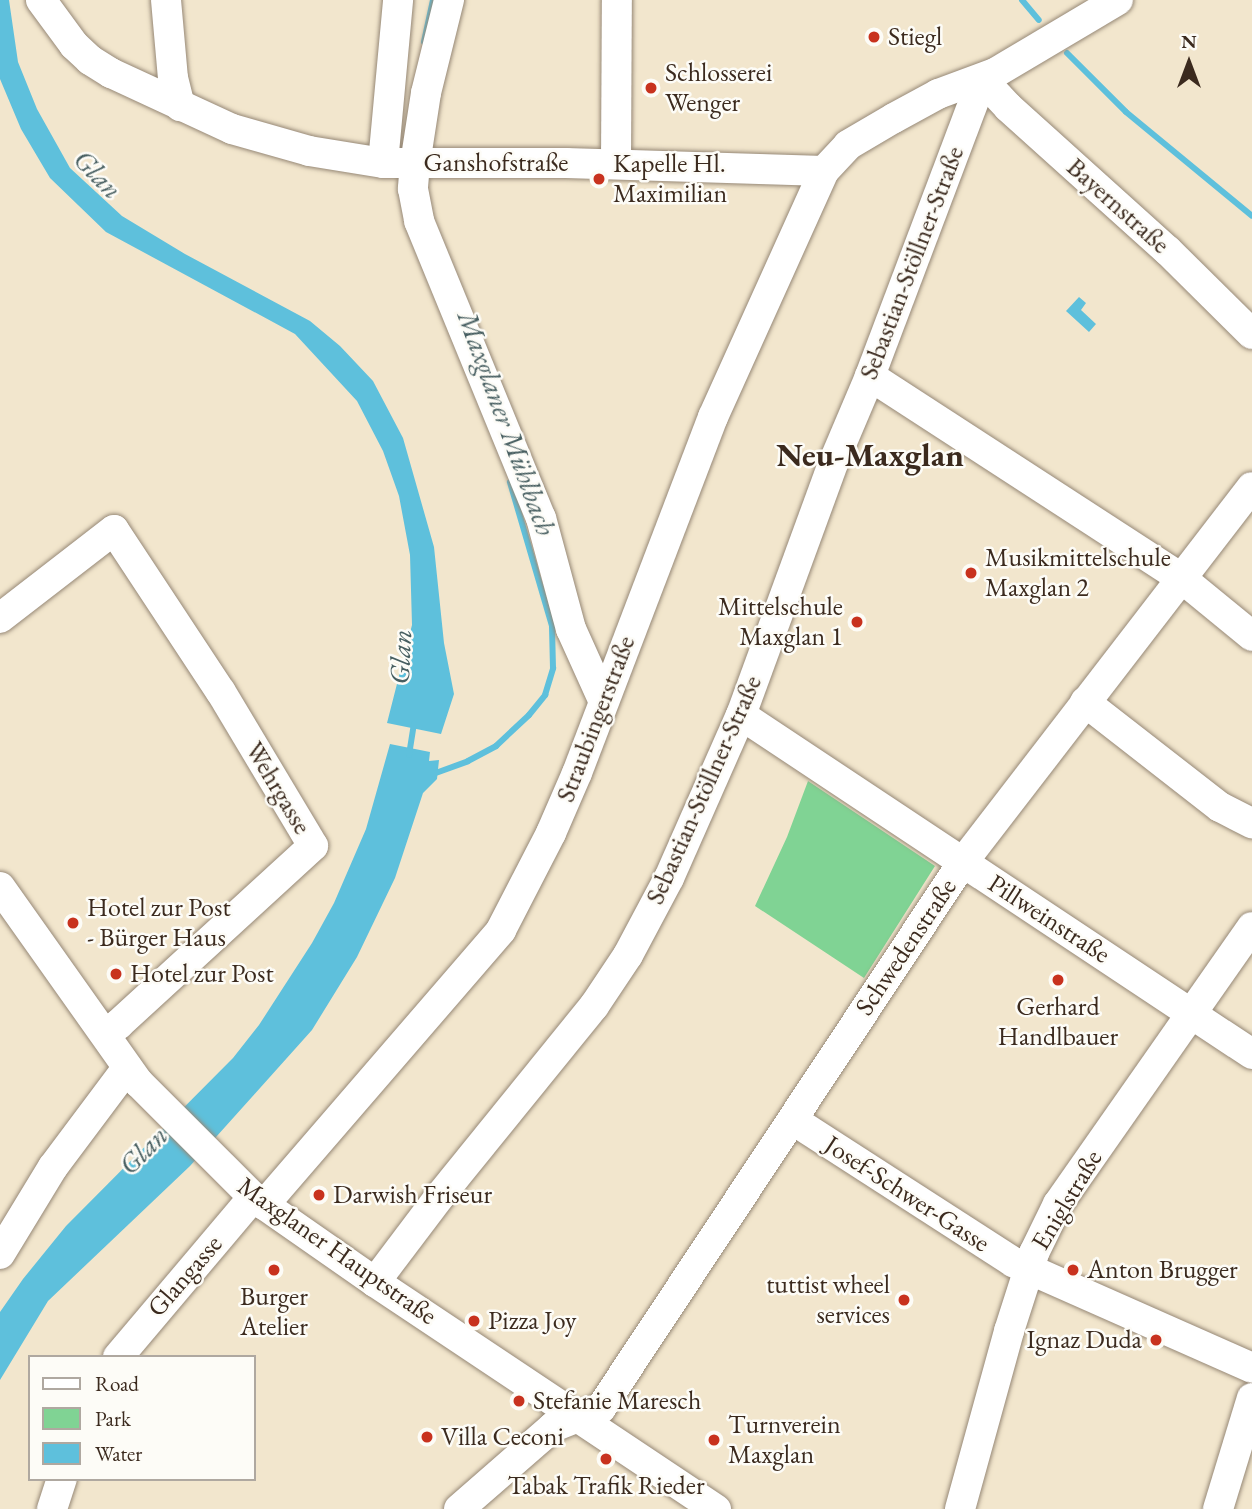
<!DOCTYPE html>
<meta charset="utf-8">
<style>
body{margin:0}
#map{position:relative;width:1252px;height:1509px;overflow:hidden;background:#f2e6cd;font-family:"EB Garamond",serif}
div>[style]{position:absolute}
.green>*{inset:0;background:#80d394}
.water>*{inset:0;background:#5ec0dc}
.stream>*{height:6px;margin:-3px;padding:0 3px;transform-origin:3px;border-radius:3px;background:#5ec0dc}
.roads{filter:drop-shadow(0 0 2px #968876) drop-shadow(0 0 2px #968876)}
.minor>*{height:30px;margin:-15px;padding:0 15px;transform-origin:15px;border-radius:15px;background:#fff}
.dots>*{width:19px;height:19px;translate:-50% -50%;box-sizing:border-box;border:4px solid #fdfcf7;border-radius:50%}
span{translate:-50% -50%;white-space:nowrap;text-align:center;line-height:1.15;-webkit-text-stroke:5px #fdfcf7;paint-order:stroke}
.poi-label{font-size:26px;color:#3b2a1e}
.left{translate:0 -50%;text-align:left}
.right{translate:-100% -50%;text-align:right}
.street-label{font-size:26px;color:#3b2a1e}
.water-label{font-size:28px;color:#475e60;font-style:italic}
.district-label{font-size:33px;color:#3b2a1e;font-weight:700}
.legend{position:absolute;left:28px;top:1355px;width:228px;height:126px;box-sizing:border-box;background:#fdfcf7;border:2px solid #afa8a0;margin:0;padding:9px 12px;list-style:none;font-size:21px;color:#3b2a1e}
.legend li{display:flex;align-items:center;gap:14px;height:35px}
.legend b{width:35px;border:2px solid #afa8a0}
.north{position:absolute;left:1154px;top:28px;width:70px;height:70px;-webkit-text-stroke:5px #fdfcf7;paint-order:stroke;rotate:0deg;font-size:19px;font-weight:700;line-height:28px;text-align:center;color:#3b2a1e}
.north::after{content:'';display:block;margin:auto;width:24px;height:32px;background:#3b2a1e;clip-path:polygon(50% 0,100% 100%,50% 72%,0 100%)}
</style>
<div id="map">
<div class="green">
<div style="clip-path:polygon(808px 781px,935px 866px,864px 978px,755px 906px,787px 837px)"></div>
</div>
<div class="water">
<div style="clip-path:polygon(0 0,9px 0,18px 62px,37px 109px,70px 168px,122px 216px,185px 254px,310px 321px,340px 346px,373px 381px,403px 438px,434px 547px,444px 643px,454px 694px,441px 734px,387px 723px,412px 625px,410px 555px,399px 496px,383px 451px,357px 401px,295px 334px,106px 232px,50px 178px,21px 129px,0 79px)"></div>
<div style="clip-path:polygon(1079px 297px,1086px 303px,1081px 310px,1096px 324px,1089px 332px,1066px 311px)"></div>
<div style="clip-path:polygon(390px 744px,430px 752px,429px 761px,439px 760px,437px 779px,423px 793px,395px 878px,357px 957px,312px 1030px,190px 1166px,48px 1301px,0 1380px,0 1312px,23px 1279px,66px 1226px,233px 1058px,259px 1025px,312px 943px,334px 903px,366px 829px)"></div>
</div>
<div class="stream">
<div style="left:1022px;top:0;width:26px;rotate:50deg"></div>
<div style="left:424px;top:42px;width:43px;rotate:-77.9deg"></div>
<div style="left:1067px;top:53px;width:83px;rotate:45deg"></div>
<div style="left:1126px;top:112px;width:163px;rotate:39.5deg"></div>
<div style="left:409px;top:755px;width:31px;rotate:-81deg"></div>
<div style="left:433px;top:774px;width:37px;rotate:-20deg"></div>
<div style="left:468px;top:761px;width:32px;rotate:-28deg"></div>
<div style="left:496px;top:746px;width:45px;rotate:-43.2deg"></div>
<div style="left:529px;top:715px;width:26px;rotate:-51deg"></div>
<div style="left:545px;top:695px;width:28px;rotate:-73deg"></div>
<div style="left:553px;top:668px;width:42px;rotate:-91.4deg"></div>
<div style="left:552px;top:626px;width:150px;rotate:-106.3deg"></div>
</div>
<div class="roads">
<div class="minor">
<div style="left:41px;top:0;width:56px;rotate:53.7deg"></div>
<div style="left:74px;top:45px;width:22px;rotate:43deg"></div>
<div style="left:90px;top:60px;width:25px;rotate:32deg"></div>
<div style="left:111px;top:73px;width:133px;rotate:24.8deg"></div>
<div style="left:232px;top:129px;width:80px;rotate:15.9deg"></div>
<div style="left:309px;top:151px;width:75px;rotate:9.2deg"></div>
<div style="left:383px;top:163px;width:183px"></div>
<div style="left:566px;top:163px;width:258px;rotate:1.8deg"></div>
<div style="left:166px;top:0;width:78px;rotate:84.9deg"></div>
<div style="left:173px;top:78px;width:29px;rotate:76deg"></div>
<div style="left:449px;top:0;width:96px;rotate:103.9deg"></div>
<div style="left:426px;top:93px;width:72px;rotate:98.8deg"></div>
<div style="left:415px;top:164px;width:25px;rotate:95deg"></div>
<div style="left:413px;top:189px;width:33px;rotate:79deg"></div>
<div style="left:419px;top:221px;width:321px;rotate:67.7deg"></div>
<div style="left:541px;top:518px;width:115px;rotate:74.9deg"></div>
<div style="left:571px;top:629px;width:78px;rotate:65.7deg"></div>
<div style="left:982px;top:79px;width:38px;rotate:47deg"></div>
<div style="left:1008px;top:107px;width:215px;rotate:42deg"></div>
<div style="left:1168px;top:251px;width:118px;rotate:44.7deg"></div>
<div style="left:383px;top:163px;width:164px;rotate:-84.7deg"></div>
<div style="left:616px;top:164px;width:164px;rotate:-89.7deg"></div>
<div style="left:870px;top:376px;width:369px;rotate:33deg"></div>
<div style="left:1180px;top:577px;width:93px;rotate:39.3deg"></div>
<div style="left:0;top:618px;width:144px;rotate:-37.7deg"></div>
<div style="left:114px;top:530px;width:194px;rotate:56.6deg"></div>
<div style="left:221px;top:692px;width:179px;rotate:59.1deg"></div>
<div style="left:313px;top:846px;width:263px;rotate:137.5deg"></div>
<div style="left:119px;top:1024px;width:17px;rotate:144deg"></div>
<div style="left:1085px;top:702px;width:171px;rotate:37.9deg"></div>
<div style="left:1220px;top:807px;width:36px;rotate:27deg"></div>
<div style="left:741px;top:715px;width:613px;rotate:33.56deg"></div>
<div style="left:0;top:887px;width:240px;rotate:54.7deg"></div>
<div style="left:139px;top:1083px;width:161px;rotate:45deg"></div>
<div style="left:253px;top:1197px;width:149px;rotate:34.9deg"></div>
<div style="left:375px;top:1282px;width:410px;rotate:33.7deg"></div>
<div style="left:793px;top:1120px;width:262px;rotate:32.8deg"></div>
<div style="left:1013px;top:1262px;width:261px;rotate:23.9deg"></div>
<div style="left:264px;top:1205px;width:363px;rotate:-49.2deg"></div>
<div style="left:501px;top:930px;width:109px;rotate:-62.7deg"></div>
<div style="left:551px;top:833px;width:65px;rotate:-66.6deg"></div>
<div style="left:577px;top:773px;width:381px;rotate:-69.1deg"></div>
<div style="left:713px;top:417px;width:270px;rotate:-65.7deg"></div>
<div style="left:824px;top:171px;width:35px;rotate:-47deg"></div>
<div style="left:848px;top:145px;width:53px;rotate:-30.4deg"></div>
<div style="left:894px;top:118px;width:50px;rotate:-28.6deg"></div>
<div style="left:938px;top:94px;width:61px;rotate:-20.2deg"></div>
<div style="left:995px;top:73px;width:143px;rotate:-30.7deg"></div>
<div style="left:0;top:1254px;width:102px;rotate:-58.7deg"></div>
<div style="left:53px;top:1167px;width:124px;rotate:-53.2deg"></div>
<div style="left:375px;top:1282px;width:108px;rotate:-52.9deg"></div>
<div style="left:440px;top:1196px;width:245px;rotate:-51deg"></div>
<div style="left:594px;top:1006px;width:61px;rotate:-56.3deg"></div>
<div style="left:628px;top:955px;width:87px;rotate:-62deg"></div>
<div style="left:669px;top:878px;width:178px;rotate:-66.2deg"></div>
<div style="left:741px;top:715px;width:270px;rotate:-69.9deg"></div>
<div style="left:834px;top:461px;width:92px;rotate:-67deg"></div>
<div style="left:870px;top:376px;width:317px;rotate:-69.3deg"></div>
<div style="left:118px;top:1357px;width:209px;rotate:-49.8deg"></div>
<div style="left:52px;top:1509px;width:32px;rotate:-72deg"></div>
<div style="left:459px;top:1509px;width:125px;rotate:-41.1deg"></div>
<div style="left:553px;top:1427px;width:52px;rotate:-21.6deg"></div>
<div style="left:601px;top:1408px;width:655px;rotate:-56.46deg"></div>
<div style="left:963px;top:862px;width:473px;rotate:-52.4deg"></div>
<div style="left:960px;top:1509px;width:185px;rotate:-74.6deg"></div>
<div style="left:1009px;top:1331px;width:82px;rotate:-72.2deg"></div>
<div style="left:1034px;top:1253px;width:55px;rotate:-63.9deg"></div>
<div style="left:1058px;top:1204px;width:338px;rotate:-55deg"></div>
<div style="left:1218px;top:1509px;width:116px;rotate:-73deg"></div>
</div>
</div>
<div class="dots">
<div style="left:874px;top:37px;background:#c8321e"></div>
<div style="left:651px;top:88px;background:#c8321e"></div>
<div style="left:599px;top:179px;background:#c8321e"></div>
<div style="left:971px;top:573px;background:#c8321e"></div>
<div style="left:857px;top:622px;background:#c8321e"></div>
<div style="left:73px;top:923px;background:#c8321e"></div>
<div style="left:116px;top:974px;background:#c8321e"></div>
<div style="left:1058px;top:980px;background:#c8321e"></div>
<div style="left:319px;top:1195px;background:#c8321e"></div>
<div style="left:274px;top:1270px;background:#c8321e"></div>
<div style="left:1073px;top:1270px;background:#c8321e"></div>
<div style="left:904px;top:1300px;background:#c8321e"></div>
<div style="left:474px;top:1321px;background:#c8321e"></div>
<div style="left:1156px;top:1340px;background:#c8321e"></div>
<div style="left:519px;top:1401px;background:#c8321e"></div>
<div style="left:427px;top:1437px;background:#c8321e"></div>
<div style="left:714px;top:1440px;background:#c8321e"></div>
<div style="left:606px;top:1459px;background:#c8321e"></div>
</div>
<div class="poi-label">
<span class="left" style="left:888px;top:37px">Stiegl</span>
<span class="left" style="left:665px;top:88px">Schlosserei<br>Wenger</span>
<span class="left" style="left:613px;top:179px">Kapelle Hl.<br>Maximilian</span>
<span class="left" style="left:985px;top:573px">Musikmittelschule<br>Maxglan 2</span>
<span class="right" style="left:843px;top:622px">Mittelschule<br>Maxglan 1</span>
<span class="left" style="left:87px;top:923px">Hotel zur Post<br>- Bürger Haus</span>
<span class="left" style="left:130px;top:974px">Hotel zur Post</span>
<span style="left:1058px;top:1022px">Gerhard<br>Handlbauer</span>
<span class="left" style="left:333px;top:1195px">Darwish Friseur</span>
<span class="left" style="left:1087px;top:1270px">Anton Brugger</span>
<span class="right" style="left:890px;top:1300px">tuttist wheel<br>services</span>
<span style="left:274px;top:1312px">Burger<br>Atelier</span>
<span class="left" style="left:488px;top:1321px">Pizza Joy</span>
<span class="right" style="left:1142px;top:1340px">Ignaz Duda</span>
<span class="left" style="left:533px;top:1401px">Stefanie Maresch</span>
<span class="left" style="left:728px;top:1440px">Turnverein<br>Maxglan</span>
<span class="left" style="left:441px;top:1437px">Villa Ceconi</span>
<span style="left:606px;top:1486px">Tabak Trafik Rieder</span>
</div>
<div class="street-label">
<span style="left:496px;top:163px">Ganshofstraße</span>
<span style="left:1118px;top:206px;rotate:42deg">Bayernstraße</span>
<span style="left:912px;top:263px;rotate:-69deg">Sebastian-Stöllner-Straße</span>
<span style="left:596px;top:719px;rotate:-69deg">Straubingerstraße</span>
<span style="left:278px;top:788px;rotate:59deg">Wehrgasse</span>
<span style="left:704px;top:790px;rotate:-66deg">Sebastian-Stöllner-Straße</span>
<span style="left:1049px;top:919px;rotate:33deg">Pillweinstraße</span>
<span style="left:906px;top:947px;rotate:-56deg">Schwedenstraße</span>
<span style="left:907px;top:1194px;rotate:33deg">Josef-Schwer-Gasse</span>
<span style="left:1067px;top:1200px;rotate:-59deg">Eniglstraße</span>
<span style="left:337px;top:1251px;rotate:35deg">Maxglaner Hauptstraße</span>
<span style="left:185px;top:1276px;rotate:-49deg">Glangasse</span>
</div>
<div class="water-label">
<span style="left:98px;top:174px;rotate:46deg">Glan</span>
<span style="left:507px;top:423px;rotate:70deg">Maxglaner Mühlbach</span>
<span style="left:400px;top:657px;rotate:-87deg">Glan</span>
<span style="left:143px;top:1150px;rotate:-45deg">Glan</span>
</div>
<div class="district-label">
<span style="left:870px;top:455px">Neu-Maxglan</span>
</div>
<ul class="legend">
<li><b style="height:9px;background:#fff"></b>Road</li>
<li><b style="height:19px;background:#80d394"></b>Park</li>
<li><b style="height:19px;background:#5ec0dc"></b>Water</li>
</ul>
<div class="north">N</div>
</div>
